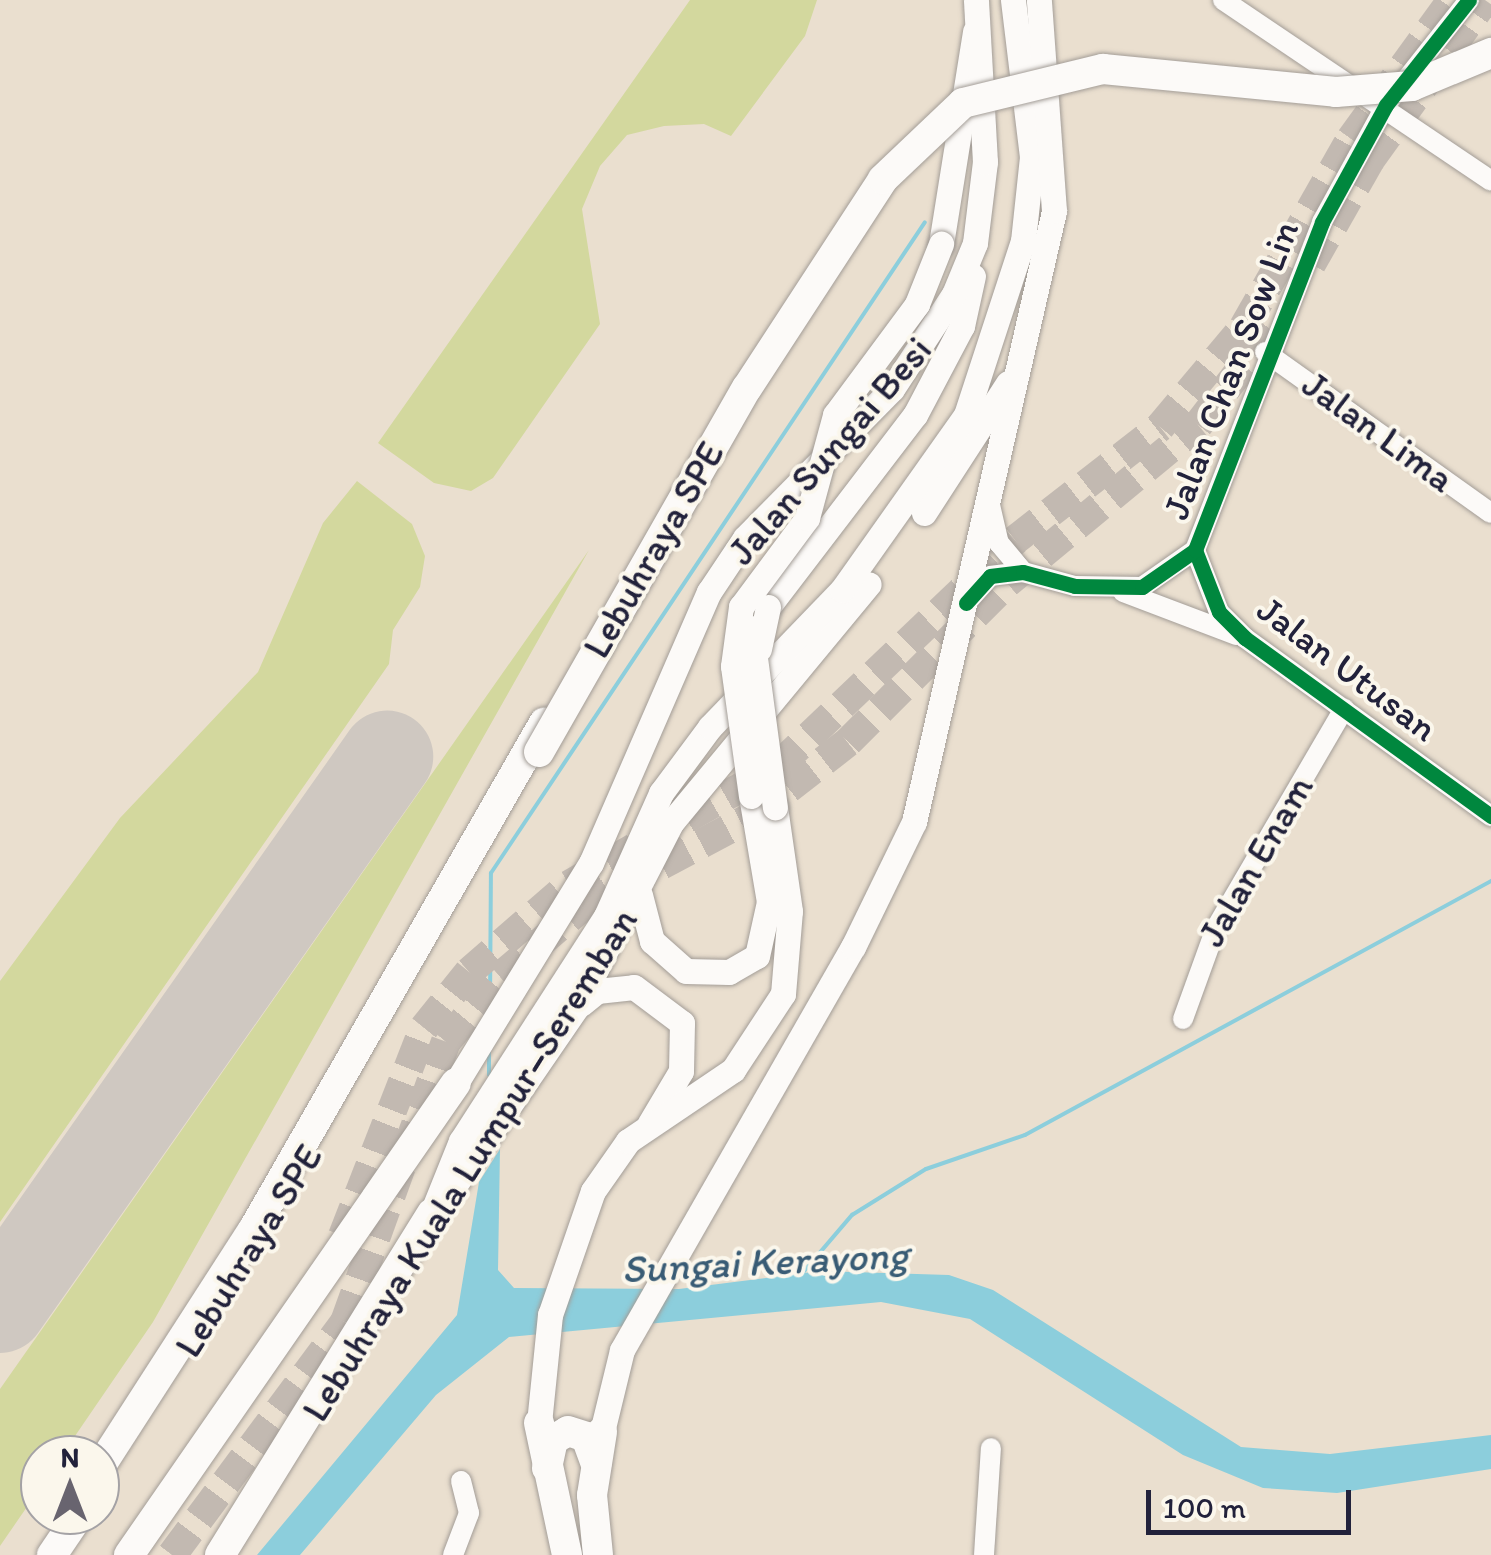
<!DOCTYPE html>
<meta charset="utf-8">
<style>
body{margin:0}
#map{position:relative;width:1491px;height:1555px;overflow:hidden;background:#eadfcf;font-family:Itim,sans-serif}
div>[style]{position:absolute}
.green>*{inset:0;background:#d3d89e}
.water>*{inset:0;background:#8ccedc}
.stream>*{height:4px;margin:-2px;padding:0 2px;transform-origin:2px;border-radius:2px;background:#8ccedc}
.runway>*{height:92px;margin:-46px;padding:0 46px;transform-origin:46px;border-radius:46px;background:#cfc8c1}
.highway-tunnel>*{height:30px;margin-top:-15px;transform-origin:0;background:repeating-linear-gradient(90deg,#c2b9b1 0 30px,transparent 0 45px)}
.roads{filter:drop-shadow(0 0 2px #a39d97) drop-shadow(0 0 2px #a39d97)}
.minor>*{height:20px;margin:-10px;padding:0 10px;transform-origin:10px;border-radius:10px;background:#fcfaf8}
.major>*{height:25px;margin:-12.5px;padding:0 12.5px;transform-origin:12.5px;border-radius:12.5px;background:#fcfaf8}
.highway>*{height:30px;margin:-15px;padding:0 15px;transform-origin:15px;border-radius:15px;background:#fcfaf8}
.bridges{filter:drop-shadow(0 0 2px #a39d97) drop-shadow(0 0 2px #a39d97)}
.major-bridge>*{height:25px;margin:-12.5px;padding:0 12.5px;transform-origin:12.5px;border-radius:12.5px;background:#fcfaf8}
.highway-bridge>*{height:30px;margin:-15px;padding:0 15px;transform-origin:15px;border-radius:15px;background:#fcfaf8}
.cycleway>*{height:15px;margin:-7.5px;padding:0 7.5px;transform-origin:7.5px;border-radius:7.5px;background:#00873e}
span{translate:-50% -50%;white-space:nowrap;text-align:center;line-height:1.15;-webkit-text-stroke:8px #fbf7ec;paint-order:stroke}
.street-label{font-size:38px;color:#22223b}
.water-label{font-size:40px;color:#395c75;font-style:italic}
.north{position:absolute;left:20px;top:1435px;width:100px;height:100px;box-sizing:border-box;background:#fbf7ec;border:2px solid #a4a2a5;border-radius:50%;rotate:0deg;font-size:28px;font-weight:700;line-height:40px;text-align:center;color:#22223b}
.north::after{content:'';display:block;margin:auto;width:35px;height:45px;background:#68646f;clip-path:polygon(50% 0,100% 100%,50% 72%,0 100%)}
.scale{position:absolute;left:1146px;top:1490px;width:205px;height:45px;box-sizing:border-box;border:5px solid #22223b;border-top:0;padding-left:12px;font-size:30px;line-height:35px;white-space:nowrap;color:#22223b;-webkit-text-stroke:8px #fbf7ec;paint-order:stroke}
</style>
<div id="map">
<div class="green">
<div style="clip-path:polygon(690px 0,817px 0,805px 36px,731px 136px,704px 124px,664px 126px,627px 135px,600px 166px,582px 209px,600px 324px,493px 478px,471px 491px,434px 483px,378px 443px)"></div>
<div style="clip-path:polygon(357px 481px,412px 524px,425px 556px,420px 587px,393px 630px,389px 664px,0 1222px,0 981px,120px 818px,258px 672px,323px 523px)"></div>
<div style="clip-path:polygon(589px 550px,153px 1322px,62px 1455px,40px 1455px,40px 1488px,0 1546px,0 1389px)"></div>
</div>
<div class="water">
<div style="clip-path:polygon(500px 1149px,498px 1270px,514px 1288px,679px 1289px,820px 1271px,949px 1275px,993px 1290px,1241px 1447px,1330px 1454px,1491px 1435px,1491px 1469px,1337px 1493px,1263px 1488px,1183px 1455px,970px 1319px,881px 1302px,509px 1337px,436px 1395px,300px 1555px,257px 1555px,457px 1315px,479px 1182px)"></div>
</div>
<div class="stream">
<div style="left:490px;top:1005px;width:132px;rotate:-89.6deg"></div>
<div style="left:491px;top:873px;width:782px;rotate:-56.31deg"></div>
<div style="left:489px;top:1075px;width:25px;rotate:-90deg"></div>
<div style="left:799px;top:1277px;width:82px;rotate:-49.5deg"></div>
<div style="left:852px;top:1215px;width:87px;rotate:-31.9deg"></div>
<div style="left:926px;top:1169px;width:105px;rotate:-19deg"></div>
<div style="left:1025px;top:1135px;width:531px;rotate:-28.59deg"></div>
</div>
<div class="runway">
<div style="left:0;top:1307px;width:673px;rotate:-54.87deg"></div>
</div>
<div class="highway-tunnel">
<div style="left:1311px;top:264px;width:120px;rotate:-60.4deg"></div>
<div style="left:1370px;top:160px;width:197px;rotate:-54.3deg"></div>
<div style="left:343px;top:1236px;width:223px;rotate:-68.7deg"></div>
<div style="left:424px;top:1028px;width:72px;rotate:-51.2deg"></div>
<div style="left:469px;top:972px;width:133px;rotate:-41deg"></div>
<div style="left:569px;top:885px;width:239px;rotate:-29.6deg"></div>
<div style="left:777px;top:767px;width:329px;rotate:-43.6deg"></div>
<div style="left:1015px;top:540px;width:184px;rotate:-37.9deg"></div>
<div style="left:1160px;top:427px;width:131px;rotate:-50deg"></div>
<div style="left:1244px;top:327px;width:216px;rotate:-60.4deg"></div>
<div style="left:1351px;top:139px;width:172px;rotate:-54deg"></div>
<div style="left:172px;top:1555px;width:290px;rotate:-53.4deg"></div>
<div style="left:345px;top:1322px;width:298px;rotate:-70.2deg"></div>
<div style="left:446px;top:1042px;width:85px;rotate:-50.3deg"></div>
<div style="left:500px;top:977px;width:108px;rotate:-40.5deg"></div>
<div style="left:582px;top:907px;width:194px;rotate:-28deg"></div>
<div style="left:753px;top:816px;width:120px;rotate:-37.9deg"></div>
<div style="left:848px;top:742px;width:225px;rotate:-45deg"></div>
<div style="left:1007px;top:583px;width:248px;rotate:-39.6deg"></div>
<div style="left:1198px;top:425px;width:131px;rotate:-52.4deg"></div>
</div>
<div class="roads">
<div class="minor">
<div style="left:1223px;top:0;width:323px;rotate:34deg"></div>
<div style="left:1265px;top:352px;width:277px;rotate:35.5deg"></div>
<div style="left:990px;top:505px;width:39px;rotate:77deg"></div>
<div style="left:999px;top:543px;width:38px;rotate:50deg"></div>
<div style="left:1195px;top:550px;width:66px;rotate:68.8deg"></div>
<div style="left:1219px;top:612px;width:37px;rotate:45deg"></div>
<div style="left:1245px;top:638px;width:304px;rotate:35.9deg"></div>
<div style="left:1123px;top:592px;width:121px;rotate:20.8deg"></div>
<div style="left:966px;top:603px;width:36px;rotate:-48deg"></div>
<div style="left:990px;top:576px;width:33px;rotate:-7deg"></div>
<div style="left:1023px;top:572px;width:54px;rotate:15.1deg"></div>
<div style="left:1075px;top:586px;width:67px;rotate:0.9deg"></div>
<div style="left:1142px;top:587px;width:65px;rotate:-34.9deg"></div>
<div style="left:1195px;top:550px;width:352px;rotate:-68.8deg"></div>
<div style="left:1322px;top:222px;width:133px;rotate:-61.3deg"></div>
<div style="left:1386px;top:105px;width:134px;rotate:-51.7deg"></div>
<div style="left:1183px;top:1019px;width:97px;rotate:-70.1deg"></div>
<div style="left:1216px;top:928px;width:254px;rotate:-59.7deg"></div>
<div style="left:453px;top:1555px;width:45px;rotate:-69.1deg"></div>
<div style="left:469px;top:1513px;width:33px;rotate:-104deg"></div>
<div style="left:984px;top:1555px;width:107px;rotate:-86.3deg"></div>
</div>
<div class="major">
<div style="left:941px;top:244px;width:215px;rotate:-80.9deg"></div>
<div style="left:924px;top:513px;width:155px;rotate:-57.1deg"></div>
<div style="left:768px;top:607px;width:242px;rotate:-52.6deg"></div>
<div style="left:915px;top:415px;width:101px;rotate:-62.2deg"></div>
<div style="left:962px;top:326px;width:51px;rotate:-77.6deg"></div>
<div style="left:640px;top:895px;width:48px;rotate:75.4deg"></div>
<div style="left:652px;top:941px;width:45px;rotate:41.4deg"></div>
<div style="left:686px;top:971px;width:43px;rotate:1.3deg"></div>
<div style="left:729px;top:972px;width:32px;rotate:-30deg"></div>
<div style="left:757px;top:956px;width:55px;rotate:-77.5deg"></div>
<div style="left:769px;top:902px;width:108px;rotate:-99.6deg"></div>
<div style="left:581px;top:1004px;width:21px;rotate:-39deg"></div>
<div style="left:597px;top:991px;width:37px;rotate:-6deg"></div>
<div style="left:634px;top:987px;width:60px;rotate:36.9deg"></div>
<div style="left:682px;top:1023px;width:48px;rotate:91.2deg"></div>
<div style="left:681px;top:1071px;width:61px;rotate:120.8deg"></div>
<div style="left:456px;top:1083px;width:258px;rotate:-58.5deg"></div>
<div style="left:591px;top:863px;width:296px;rotate:-66.5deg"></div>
<div style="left:709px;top:592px;width:65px;rotate:-56.3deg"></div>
<div style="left:745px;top:538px;width:209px;rotate:-45.4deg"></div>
<div style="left:892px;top:389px;width:113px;rotate:-56.9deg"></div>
<div style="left:954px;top:294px;width:55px;rotate:-67.6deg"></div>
<div style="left:975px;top:243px;width:82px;rotate:-83deg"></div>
<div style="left:985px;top:162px;width:162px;rotate:-93.2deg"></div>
<div style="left:448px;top:1195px;width:227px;rotate:-55.6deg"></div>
<div style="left:576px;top:1008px;width:208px;rotate:-62.8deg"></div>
<div style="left:671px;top:823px;width:310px;rotate:-50.4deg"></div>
<div style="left:432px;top:1213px;width:78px;rotate:-68.1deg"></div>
<div style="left:461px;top:1141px;width:268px;rotate:-57.2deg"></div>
<div style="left:606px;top:916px;width:135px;rotate:-65.9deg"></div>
<div style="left:661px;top:793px;width:82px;rotate:-53.4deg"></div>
<div style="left:710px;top:727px;width:190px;rotate:-46.1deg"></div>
<div style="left:842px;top:590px;width:214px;rotate:-54.7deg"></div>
<div style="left:966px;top:415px;width:183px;rotate:-71.9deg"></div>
<div style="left:1023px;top:241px;width:84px;rotate:-83.9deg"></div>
<div style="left:1032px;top:157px;width:158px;rotate:-96.9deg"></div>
<div style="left:539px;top:1423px;width:109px;rotate:-84.2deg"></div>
<div style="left:550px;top:1315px;width:131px;rotate:-70.9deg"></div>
<div style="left:593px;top:1191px;width:61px;rotate:-55deg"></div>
<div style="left:628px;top:1141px;width:127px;rotate:-34.1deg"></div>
<div style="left:733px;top:1070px;width:91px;rotate:-56.7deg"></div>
<div style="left:783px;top:994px;width:83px;rotate:-85.2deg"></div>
<div style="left:790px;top:911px;width:105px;rotate:-98.2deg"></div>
<div style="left:602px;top:1432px;width:84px;rotate:-76.3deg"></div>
<div style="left:622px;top:1350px;width:465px;rotate:-60.2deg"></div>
<div style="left:853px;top:947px;width:139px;rotate:-64deg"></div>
<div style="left:914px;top:822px;width:627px;rotate:-77.09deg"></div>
<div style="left:1054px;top:211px;width:212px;rotate:-94.1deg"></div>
</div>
<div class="highway">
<div style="left:539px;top:1423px;width:135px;rotate:78deg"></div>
<div style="left:100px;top:1467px;width:282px;rotate:-57.2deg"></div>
<div style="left:253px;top:1230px;width:585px;rotate:-60.15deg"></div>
<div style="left:547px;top:1468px;width:29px;rotate:-78deg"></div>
<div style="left:553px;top:1440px;width:17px;rotate:-31deg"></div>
<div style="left:568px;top:1431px;width:19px;rotate:18deg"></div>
<div style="left:586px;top:1437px;width:30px;rotate:70deg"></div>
<div style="left:52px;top:1555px;width:48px;rotate:-56deg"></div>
<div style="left:129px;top:1555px;width:574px;rotate:-55.29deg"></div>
<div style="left:220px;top:1555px;width:402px;rotate:-58.2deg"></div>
<div style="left:598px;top:1555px;width:60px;rotate:-95.7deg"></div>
<div style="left:592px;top:1495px;width:64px;rotate:-81deg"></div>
</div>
</div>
<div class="bridges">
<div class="major-bridge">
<div style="left:751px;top:628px;width:181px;rotate:82.4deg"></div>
<div style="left:759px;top:649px;width:43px;rotate:-77.9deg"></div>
<div style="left:751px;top:796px;width:131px;rotate:-97.9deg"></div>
<div style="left:733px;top:666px;width:60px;rotate:-82.3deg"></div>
<div style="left:741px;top:607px;width:111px;rotate:-53.4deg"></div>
<div style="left:807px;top:518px;width:107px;rotate:-74.8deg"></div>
<div style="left:835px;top:415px;width:138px;rotate:-53.5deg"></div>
<div style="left:917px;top:304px;width:65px;rotate:-68.2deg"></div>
</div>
<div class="highway-bridge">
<div style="left:539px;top:752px;width:419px;rotate:-60.3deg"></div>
<div style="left:747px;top:388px;width:249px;rotate:-56.9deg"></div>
<div style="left:883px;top:179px;width:110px;rotate:-43.5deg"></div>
<div style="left:963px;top:103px;width:144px;rotate:-13.7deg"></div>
<div style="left:1103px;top:69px;width:234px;rotate:5.6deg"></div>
<div style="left:1336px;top:92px;width:76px;rotate:-4.5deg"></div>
<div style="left:1412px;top:86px;width:86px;rotate:-22.7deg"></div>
</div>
</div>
<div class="cycleway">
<div style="left:1195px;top:550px;width:66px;rotate:68.8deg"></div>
<div style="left:1219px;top:612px;width:37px;rotate:45deg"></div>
<div style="left:1245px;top:638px;width:304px;rotate:35.9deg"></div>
<div style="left:966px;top:603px;width:36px;rotate:-48deg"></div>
<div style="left:990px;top:576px;width:33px;rotate:-7deg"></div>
<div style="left:1023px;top:572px;width:54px;rotate:15.1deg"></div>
<div style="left:1075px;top:586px;width:67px;rotate:0.9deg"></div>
<div style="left:1142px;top:587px;width:65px;rotate:-34.9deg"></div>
<div style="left:1195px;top:550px;width:352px;rotate:-68.8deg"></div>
<div style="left:1322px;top:222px;width:133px;rotate:-61.3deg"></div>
<div style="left:1386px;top:105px;width:134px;rotate:-51.7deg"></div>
</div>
<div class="street-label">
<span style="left:1231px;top:370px;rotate:-69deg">Jalan Chan Sow Lin</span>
<span style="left:1378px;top:432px;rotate:36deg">Jalan Lima</span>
<span style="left:830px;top:451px;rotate:-49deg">Jalan Sungai Besi</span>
<span style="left:654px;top:550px;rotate:-60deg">Lebuhraya SPE</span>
<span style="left:1347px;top:669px;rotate:37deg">Jalan Utusan</span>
<span style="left:1256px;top:861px;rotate:-60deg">Jalan Enam</span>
<span style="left:470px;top:1165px;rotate:-58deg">Lebuhraya Kuala Lumpur–Seremban</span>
<span style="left:249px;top:1251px;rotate:-58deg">Lebuhraya SPE</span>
</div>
<div class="water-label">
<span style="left:765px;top:1261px;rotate:-3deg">Sungai Kerayong</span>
</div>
<div class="north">N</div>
<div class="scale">100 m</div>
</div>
